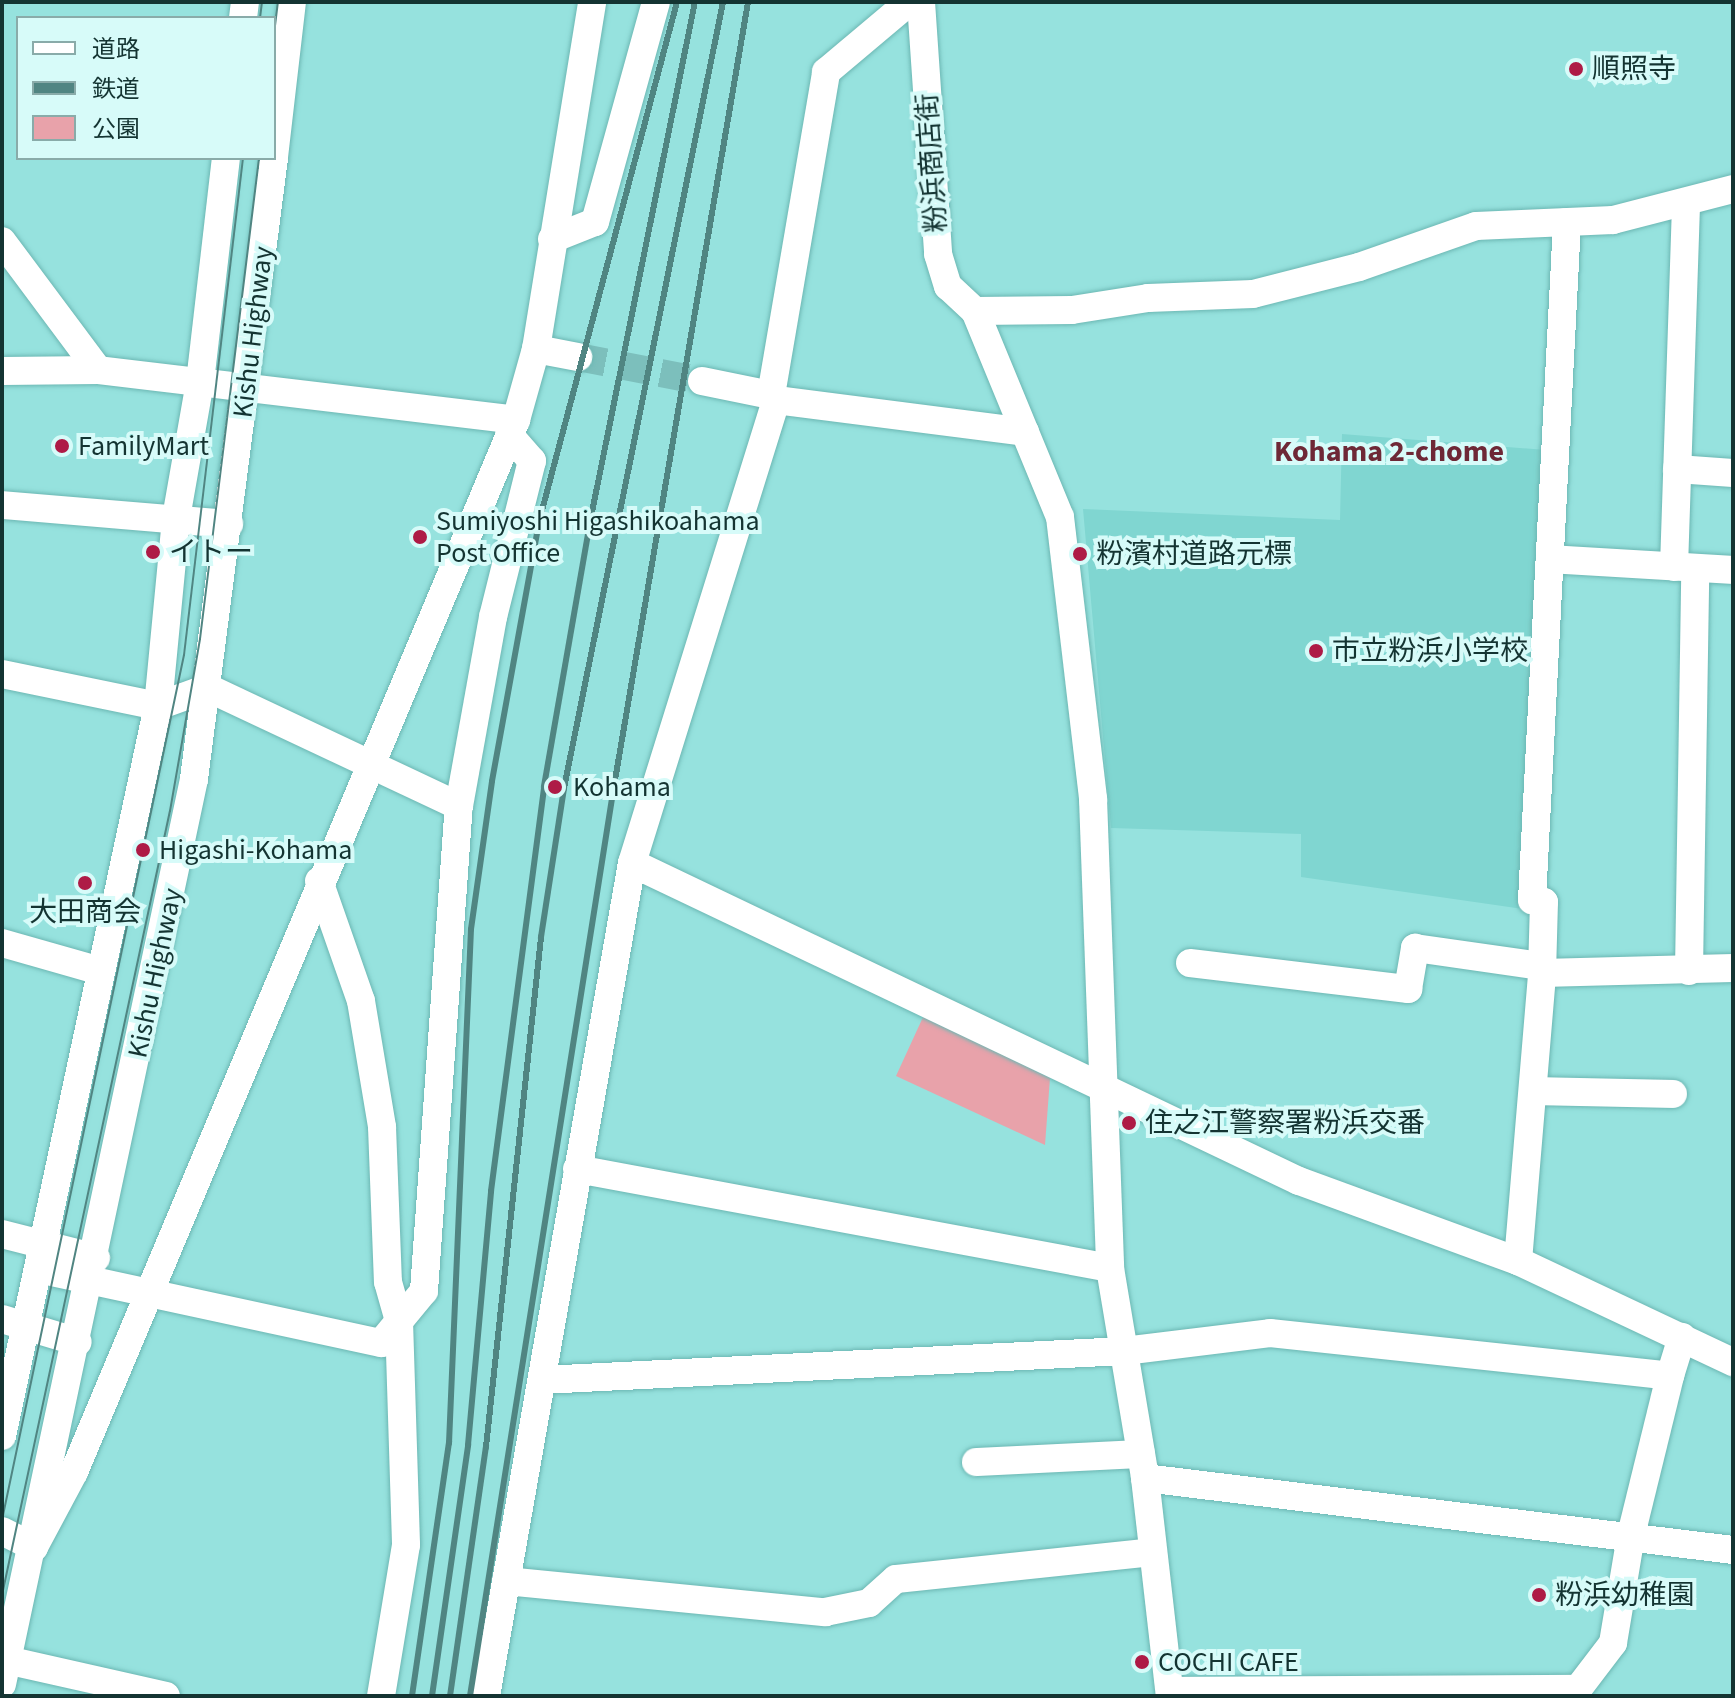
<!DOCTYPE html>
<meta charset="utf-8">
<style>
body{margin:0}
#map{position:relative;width:1735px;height:1698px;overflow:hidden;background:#96e2de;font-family:"Source Sans 3","Noto Sans JP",sans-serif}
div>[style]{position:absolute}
.built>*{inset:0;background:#80d6d1}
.green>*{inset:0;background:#e8a2aa}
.street-tunnel>*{height:28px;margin-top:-14px;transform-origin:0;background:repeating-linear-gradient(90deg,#7cbfbc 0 28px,transparent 0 42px)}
.roads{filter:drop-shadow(0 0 2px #6cb7b3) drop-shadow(0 0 2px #6cb7b3)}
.street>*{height:28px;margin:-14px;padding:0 14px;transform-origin:14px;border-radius:14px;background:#fff}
.tram>*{height:2px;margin:-1px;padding:0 1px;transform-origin:1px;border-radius:1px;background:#508582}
.rail>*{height:6px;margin:-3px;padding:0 3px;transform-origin:3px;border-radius:3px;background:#508582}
.dots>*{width:22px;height:22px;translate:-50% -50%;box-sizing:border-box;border:4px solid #d7fbf9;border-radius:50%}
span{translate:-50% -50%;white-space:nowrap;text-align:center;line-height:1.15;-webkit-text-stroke:8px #d7fbf9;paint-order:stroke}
.poi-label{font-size:28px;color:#143432}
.left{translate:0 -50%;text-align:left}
.street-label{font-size:28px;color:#143432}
.neighbourhood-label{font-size:30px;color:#6e2836;font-weight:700}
.frame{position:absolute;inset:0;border:4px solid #143432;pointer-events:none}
.legend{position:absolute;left:16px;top:16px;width:260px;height:144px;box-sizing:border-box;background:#d7fbf9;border:2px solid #89aba9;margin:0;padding:10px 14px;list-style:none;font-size:24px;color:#143432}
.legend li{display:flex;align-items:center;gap:16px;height:40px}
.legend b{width:40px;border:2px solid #89aba9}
</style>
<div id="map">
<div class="built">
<div style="clip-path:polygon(1342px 434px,1546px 450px,1523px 909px,1301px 877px,1301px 834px,1111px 828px,1083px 509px,1340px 520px)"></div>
</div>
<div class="green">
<div style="clip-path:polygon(924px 1015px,1050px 1078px,1045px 1145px,896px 1076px)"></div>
</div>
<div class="street-tunnel">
<div style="left:578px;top:357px;width:126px;rotate:11deg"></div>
</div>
<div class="roads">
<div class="street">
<div style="left:921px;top:2px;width:253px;rotate:86.1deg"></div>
<div style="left:938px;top:254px;width:34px;rotate:73deg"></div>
<div style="left:948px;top:286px;width:37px;rotate:43deg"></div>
<div style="left:243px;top:18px;width:16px;rotate:-83deg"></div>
<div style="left:274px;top:157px;width:156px;rotate:-83.4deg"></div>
<div style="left:552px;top:239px;width:46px;rotate:-21.6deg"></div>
<div style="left:595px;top:222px;width:228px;rotate:-74.5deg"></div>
<div style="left:2px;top:241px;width:161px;rotate:53.3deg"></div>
<div style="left:975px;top:311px;width:223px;rotate:67.6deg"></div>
<div style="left:1060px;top:517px;width:284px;rotate:83.3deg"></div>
<div style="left:1093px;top:799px;width:469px;rotate:87.9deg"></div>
<div style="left:1110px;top:1268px;width:213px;rotate:80.5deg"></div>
<div style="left:1145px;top:1478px;width:219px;rotate:83.5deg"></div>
<div style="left:975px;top:311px;width:97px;rotate:-0.6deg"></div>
<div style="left:1072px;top:310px;width:77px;rotate:-9deg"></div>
<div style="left:1148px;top:298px;width:105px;rotate:-2.2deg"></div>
<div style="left:1253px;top:294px;width:109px;rotate:-14.3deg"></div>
<div style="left:1359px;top:267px;width:124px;rotate:-19.3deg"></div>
<div style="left:1476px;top:226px;width:137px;rotate:-2.5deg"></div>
<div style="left:1613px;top:220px;width:124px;rotate:-14.5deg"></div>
<div style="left:536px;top:349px;width:43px;rotate:10.8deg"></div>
<div style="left:2px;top:371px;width:96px;rotate:-0.6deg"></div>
<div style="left:98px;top:370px;width:421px;rotate:6.8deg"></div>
<div style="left:702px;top:381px;width:70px;rotate:11.5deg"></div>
<div style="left:776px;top:400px;width:251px;rotate:7.3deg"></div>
<div style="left:1677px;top:469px;width:56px;rotate:4.1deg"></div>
<div style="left:2px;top:505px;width:228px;rotate:4.8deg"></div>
<div style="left:1550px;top:559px;width:183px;rotate:3.4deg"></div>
<div style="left:1674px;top:567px;width:362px;rotate:-88.1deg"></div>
<div style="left:2px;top:674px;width:159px;rotate:11.6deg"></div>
<div style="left:158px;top:706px;width:53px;rotate:-19.8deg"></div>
<div style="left:208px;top:688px;width:277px;rotate:25.2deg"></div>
<div style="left:632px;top:863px;width:739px;rotate:25.49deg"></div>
<div style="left:1299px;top:1181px;width:233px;rotate:20.1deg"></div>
<div style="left:1518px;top:1261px;width:238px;rotate:25.2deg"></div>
<div style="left:319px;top:881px;width:127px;rotate:70.7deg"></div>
<div style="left:361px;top:1001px;width:128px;rotate:80.5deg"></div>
<div style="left:382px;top:1127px;width:155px;rotate:87.8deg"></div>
<div style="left:388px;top:1282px;width:41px;rotate:74.2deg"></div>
<div style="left:399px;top:1321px;width:224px;rotate:88.2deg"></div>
<div style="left:406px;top:1545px;width:153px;rotate:99.4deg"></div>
<div style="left:2px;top:943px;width:102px;rotate:15.9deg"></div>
<div style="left:1190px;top:963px;width:220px;rotate:6.8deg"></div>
<div style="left:1408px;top:989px;width:42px;rotate:-80.3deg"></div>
<div style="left:1415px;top:948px;width:128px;rotate:8.1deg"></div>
<div style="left:1689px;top:971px;width:403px;rotate:-89.1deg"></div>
<div style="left:1542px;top:973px;width:191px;rotate:-1.5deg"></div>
<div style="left:1534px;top:1091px;width:139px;rotate:1.2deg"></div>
<div style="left:577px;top:1169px;width:542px;rotate:10.52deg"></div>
<div style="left:2px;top:1234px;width:97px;rotate:14.3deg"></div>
<div style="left:1518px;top:1261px;width:289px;rotate:-85.2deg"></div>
<div style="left:1542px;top:973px;width:71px;rotate:-88.4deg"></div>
<div style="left:1544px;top:902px;width:12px;rotate:-171deg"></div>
<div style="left:1532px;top:900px;width:679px;rotate:-87.04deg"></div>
<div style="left:38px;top:1269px;width:351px;rotate:12.2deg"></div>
<div style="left:381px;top:1343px;width:67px;rotate:-50.4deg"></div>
<div style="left:424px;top:1291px;width:486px;rotate:-85.9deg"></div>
<div style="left:459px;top:806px;width:192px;rotate:-79.8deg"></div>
<div style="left:493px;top:617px;width:161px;rotate:-76deg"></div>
<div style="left:532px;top:461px;width:35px;rotate:-131deg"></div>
<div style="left:2px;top:1319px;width:79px;rotate:16.8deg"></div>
<div style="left:542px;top:1380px;width:583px;rotate:-2.85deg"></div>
<div style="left:1124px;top:1351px;width:147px;rotate:-7deg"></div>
<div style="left:1270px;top:1333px;width:402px;rotate:6.1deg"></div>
<div style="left:1670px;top:1376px;width:41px;rotate:-72.9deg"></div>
<div style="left:2px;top:1436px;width:746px;rotate:-77.94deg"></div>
<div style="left:158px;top:706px;width:189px;rotate:-84.5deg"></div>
<div style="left:176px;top:518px;width:138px;rotate:-80deg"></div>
<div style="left:200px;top:382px;width:226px;rotate:-83.4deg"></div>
<div style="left:976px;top:1462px;width:165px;rotate:-2.8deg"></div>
<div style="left:1145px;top:1478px;width:592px;rotate:6.98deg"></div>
<div style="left:2px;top:1531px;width:36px;rotate:27deg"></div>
<div style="left:34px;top:1547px;width:85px;rotate:-61.9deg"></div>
<div style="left:74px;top:1472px;width:1141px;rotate:-67.21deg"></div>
<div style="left:516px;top:420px;width:74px;rotate:-74.3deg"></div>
<div style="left:536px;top:349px;width:351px;rotate:-80.8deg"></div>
<div style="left:506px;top:1581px;width:321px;rotate:5.6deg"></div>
<div style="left:825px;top:1612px;width:45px;rotate:-11.6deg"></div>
<div style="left:869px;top:1603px;width:36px;rotate:-42deg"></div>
<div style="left:896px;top:1579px;width:258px;rotate:-6deg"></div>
<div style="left:2px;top:1659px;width:168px;rotate:12.7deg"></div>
<div style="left:2px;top:1684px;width:925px;rotate:-78.02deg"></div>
<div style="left:194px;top:779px;width:626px;rotate:-82.66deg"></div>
<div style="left:1170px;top:1691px;width:408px;rotate:-0.3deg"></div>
<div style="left:1578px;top:1689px;width:58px;rotate:-52.7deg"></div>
<div style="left:1613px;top:1643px;width:109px;rotate:-80.5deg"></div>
<div style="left:1631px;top:1535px;width:164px;rotate:-76.2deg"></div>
<div style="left:486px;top:1696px;width:846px;rotate:-80.06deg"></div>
<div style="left:632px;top:863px;width:485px;rotate:-72.7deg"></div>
<div style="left:776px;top:400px;width:7px;rotate:-135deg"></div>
<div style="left:771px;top:395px;width:328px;rotate:-80.3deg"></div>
<div style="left:826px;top:72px;width:109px;rotate:-40.1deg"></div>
</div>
</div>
<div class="tram">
<div style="left:260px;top:18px;width:16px;rotate:-83deg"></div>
<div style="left:274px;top:34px;width:32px;rotate:-83deg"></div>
<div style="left:2px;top:1520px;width:884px;rotate:-78.12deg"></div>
<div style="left:184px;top:655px;width:500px;rotate:-83.23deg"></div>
<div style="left:2px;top:1595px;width:802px;rotate:-77.91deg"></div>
<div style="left:170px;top:811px;width:175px;rotate:-80.1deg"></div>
<div style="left:200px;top:639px;width:485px;rotate:-83deg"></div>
</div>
<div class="rail">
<div style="left:412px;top:1696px;width:256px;rotate:-81.7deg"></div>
<div style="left:449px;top:1443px;width:514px;rotate:-87.55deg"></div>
<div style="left:471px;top:929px;width:149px;rotate:-81.9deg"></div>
<div style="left:492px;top:781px;width:267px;rotate:-79.7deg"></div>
<div style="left:540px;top:518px;width:534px;rotate:-75.13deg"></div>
<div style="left:432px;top:1696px;width:254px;rotate:-81.8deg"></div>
<div style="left:468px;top:1445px;width:255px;rotate:-84.8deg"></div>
<div style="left:491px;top:1191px;width:408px;rotate:-82.5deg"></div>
<div style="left:544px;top:786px;width:263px;rotate:-80.1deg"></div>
<div style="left:589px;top:527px;width:536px;rotate:-78.59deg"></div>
<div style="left:450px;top:1696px;width:252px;rotate:-81.8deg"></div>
<div style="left:486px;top:1447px;width:513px;rotate:-83.84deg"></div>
<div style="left:541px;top:937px;width:151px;rotate:-81.2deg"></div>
<div style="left:564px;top:788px;width:802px;rotate:-78.56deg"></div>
<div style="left:470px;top:1696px;width:915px;rotate:-81.01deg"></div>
<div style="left:613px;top:792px;width:801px;rotate:-80.3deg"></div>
</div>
<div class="dots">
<div style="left:1576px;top:69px;background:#ae1b46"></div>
<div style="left:62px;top:446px;background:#ae1b46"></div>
<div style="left:420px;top:537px;background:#ae1b46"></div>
<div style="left:153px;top:552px;background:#ae1b46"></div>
<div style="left:1080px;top:554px;background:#ae1b46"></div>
<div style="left:1316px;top:651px;background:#ae1b46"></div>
<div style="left:555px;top:787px;background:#ae1b46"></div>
<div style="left:143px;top:850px;background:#ae1b46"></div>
<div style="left:85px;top:883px;background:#ae1b46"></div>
<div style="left:1129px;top:1123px;background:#ae1b46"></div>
<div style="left:1539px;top:1595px;background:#ae1b46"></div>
<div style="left:1142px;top:1662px;background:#ae1b46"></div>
</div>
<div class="poi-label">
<span class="left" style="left:1592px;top:69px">順照寺</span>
<span class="left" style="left:78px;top:446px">FamilyMart</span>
<span class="left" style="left:436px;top:537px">Sumiyoshi Higashikoahama<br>Post Office</span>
<span class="left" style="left:169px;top:552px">イトー</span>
<span class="left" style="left:1096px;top:554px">粉濱村道路元標</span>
<span class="left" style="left:1332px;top:651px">市立粉浜小学校</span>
<span class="left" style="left:573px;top:787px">Kohama</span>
<span class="left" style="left:159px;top:850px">Higashi-Kohama</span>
<span style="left:85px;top:912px">大田商会</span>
<span class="left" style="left:1145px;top:1123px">住之江警察署粉浜交番</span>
<span class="left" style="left:1555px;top:1595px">粉浜幼稚園</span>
<span class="left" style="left:1158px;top:1662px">COCHI CAFE</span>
</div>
<div class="street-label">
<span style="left:932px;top:163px;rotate:-94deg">粉浜商店街</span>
<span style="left:253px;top:332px;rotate:-83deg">Kishu Highway</span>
<span style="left:155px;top:973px;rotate:-78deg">Kishu Highway</span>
</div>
<div class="neighbourhood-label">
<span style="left:1389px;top:452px">Kohama 2-chome</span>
</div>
<div class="frame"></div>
<ul class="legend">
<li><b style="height:10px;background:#fff"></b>道路</li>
<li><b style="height:10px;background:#508582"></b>鉄道</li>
<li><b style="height:22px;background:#e8a2aa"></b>公園</li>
</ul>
</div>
